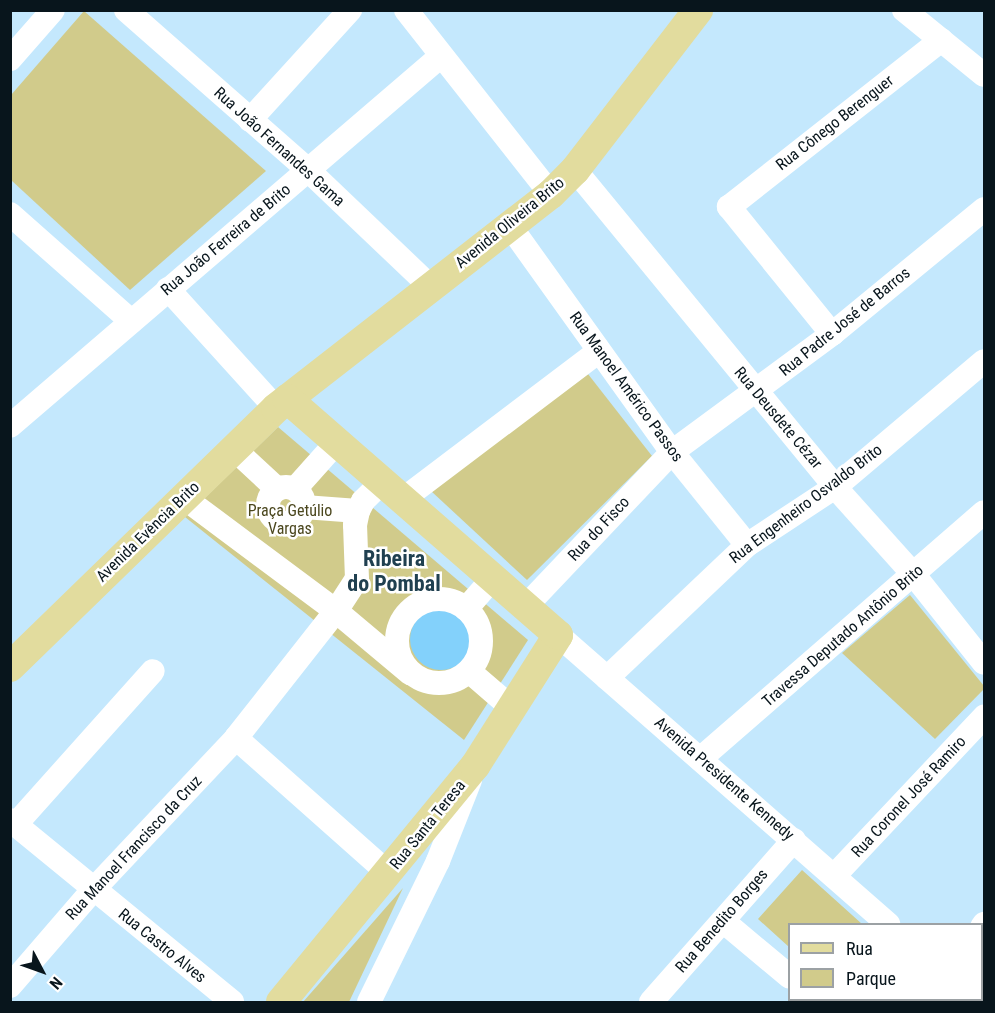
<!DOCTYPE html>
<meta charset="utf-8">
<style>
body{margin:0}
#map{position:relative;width:995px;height:1013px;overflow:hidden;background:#c4e8fd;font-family:"Roboto Condensed",sans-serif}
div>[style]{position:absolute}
.green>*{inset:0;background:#d1cb8b}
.water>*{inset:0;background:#83d1fb}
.round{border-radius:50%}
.minor>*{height:24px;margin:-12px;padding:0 12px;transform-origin:12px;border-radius:12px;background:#fff}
.minor>.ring{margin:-12px;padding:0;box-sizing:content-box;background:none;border:24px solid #fff;border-radius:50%}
.major>*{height:30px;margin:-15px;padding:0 15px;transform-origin:15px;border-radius:15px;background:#e2dc9e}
span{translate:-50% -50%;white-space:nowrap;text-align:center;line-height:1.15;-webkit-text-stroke:5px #fff;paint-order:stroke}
.street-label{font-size:16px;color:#08151c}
.park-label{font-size:16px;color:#4b471e}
.district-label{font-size:22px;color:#204050;font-weight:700}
.frame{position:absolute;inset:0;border:12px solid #08151c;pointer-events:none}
.legend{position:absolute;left:788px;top:923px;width:195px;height:78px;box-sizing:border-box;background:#fff;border:2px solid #9ca1a4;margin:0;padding:8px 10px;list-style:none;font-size:18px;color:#08151c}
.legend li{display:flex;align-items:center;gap:12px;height:30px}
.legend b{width:30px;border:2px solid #9ca1a4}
.north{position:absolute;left:12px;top:941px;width:60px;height:60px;-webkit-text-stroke:4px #fff;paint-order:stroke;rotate:131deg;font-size:16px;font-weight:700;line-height:24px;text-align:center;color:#08151c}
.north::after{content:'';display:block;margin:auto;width:21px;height:27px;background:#08151c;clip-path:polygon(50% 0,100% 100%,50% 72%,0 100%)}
</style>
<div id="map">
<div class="green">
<div style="clip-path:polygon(84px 11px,266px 171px,130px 290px,11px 180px,11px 95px)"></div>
<div style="clip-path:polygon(588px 374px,652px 456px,527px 580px,431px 491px)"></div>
<div style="clip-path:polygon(278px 427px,528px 640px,464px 740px,185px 517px)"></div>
<div style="clip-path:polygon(910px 595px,984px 686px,984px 689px,935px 739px,842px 653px)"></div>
<div style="clip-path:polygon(802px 870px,862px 924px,790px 924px,789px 947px,758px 919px)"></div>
<div style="clip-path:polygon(403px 888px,349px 1002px,303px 1002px)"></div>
<div style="clip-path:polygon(849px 1000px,897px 1000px,894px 1002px,852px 1002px)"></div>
</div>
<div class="water">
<div class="round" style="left:410px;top:608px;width:62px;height:62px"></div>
</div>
<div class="minor">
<div style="left:126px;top:10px;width:242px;rotate:41.3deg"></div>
<div style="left:308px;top:170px;width:168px;rotate:43.6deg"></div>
<div style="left:406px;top:10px;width:234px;rotate:51.8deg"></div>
<div style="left:904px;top:10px;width:103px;rotate:39.1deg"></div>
<div style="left:10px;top:59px;width:65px;rotate:-48.7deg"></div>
<div style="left:250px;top:120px;width:149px;rotate:-47.7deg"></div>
<div style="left:575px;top:170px;width:410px;rotate:50.6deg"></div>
<div style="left:835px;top:487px;width:118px;rotate:48.1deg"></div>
<div style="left:914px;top:575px;width:112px;rotate:51.5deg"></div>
<div style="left:10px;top:214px;width:162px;rotate:41.5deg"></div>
<div style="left:510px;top:226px;width:278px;rotate:54.4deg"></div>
<div style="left:672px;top:452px;width:119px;rotate:51.1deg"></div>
<div style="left:168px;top:289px;width:161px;rotate:47.8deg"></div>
<div style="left:832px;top:334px;width:164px;rotate:-129deg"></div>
<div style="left:729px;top:207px;width:270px;rotate:-38.2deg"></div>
<div style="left:10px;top:426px;width:568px;rotate:-40.65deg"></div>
<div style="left:234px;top:449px;width:59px;rotate:42.9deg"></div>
<div class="ring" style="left:268px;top:487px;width:12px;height:12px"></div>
<div style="left:295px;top:489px;width:62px;rotate:-48.3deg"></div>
<div style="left:183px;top:497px;width:191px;rotate:36.7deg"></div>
<div style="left:336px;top:611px;width:97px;rotate:40deg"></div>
<div style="left:402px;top:500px;width:246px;rotate:-37.1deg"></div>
<div style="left:304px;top:507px;width:54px;rotate:4.2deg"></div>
<div class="ring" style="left:397px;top:599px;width:60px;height:60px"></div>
<div style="left:526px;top:606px;width:212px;rotate:-46.5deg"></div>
<div style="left:672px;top:452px;width:199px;rotate:-36.4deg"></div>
<div style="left:832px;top:334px;width:197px;rotate:-39.4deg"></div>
<div style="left:466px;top:609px;width:41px;rotate:-48.9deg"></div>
<div style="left:558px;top:635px;width:439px;rotate:41.2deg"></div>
<div style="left:469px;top:671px;width:58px;rotate:40.8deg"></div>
<div style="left:607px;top:678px;width:193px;rotate:-43.5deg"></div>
<div style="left:747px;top:545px;width:105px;rotate:-33.4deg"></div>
<div style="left:835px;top:487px;width:195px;rotate:-40.2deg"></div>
<div style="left:236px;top:738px;width:203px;rotate:41.6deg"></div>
<div style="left:700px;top:759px;width:376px;rotate:-41deg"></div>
<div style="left:10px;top:820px;width:287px;rotate:39.3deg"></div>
<div style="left:16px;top:824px;width:205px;rotate:-48.2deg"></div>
<div style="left:834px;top:876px;width:219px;rotate:-46.7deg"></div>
<div style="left:723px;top:921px;width:87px;rotate:39.9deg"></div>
<div style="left:982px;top:927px;width:4px;rotate:-56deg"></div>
<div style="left:10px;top:986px;width:127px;rotate:-49.2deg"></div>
<div style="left:93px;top:890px;width:209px;rotate:-46.7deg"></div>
<div style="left:236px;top:738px;width:162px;rotate:-51.8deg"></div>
<div style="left:336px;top:611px;width:38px;rotate:-57deg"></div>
<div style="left:357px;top:579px;width:54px;rotate:-92.1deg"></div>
<div style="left:355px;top:525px;width:14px;rotate:-78deg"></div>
<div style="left:358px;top:511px;width:11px;rotate:-63deg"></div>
<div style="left:363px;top:501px;width:27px;rotate:-45deg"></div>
<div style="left:816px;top:1000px;width:4px;rotate:27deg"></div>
<div style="left:973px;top:1000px;width:4px;rotate:27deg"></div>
<div style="left:369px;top:1002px;width:157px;rotate:-63.9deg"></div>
<div style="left:438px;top:861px;width:87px;rotate:-68.4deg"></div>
<div style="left:651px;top:1002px;width:216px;rotate:-48.6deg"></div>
<div style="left:914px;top:1002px;width:4px;rotate:-34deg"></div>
</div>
<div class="major">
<div style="left:10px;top:667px;width:371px;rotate:-44.2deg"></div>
<div style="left:276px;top:408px;width:348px;rotate:-37.9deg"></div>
<div style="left:551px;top:194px;width:34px;rotate:-45deg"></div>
<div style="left:575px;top:170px;width:202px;rotate:-52.4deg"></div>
<div style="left:281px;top:1002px;width:306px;rotate:-50.6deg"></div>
<div style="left:475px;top:766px;width:155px;rotate:-57.6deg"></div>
<div style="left:558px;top:635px;width:359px;rotate:-138.9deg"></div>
</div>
<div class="street-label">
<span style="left:835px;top:123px;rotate:-38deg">Rua Cônego Berenguer</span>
<span style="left:279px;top:147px;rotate:42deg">Rua João Fernandes Gama</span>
<span style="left:510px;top:223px;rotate:-39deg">Avenida Oliveira Brito</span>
<span style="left:226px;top:240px;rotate:-40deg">Rua João Ferreira de Brito</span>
<span style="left:845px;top:322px;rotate:-39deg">Rua Padre José de Barros</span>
<span style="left:626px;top:387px;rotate:54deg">Rua Manoel Américo Passos</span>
<span style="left:778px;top:418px;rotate:50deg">Rua Deusdete Cézar</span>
<span style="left:806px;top:504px;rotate:-37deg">Rua Engenheiro Osvaldo Brito</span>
<span style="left:599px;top:529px;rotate:-47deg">Rua do Fisco</span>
<span style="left:148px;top:532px;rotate:-44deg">Avenida Evência Brito</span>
<span style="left:843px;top:636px;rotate:-41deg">Travessa Deputado Antônio Brito</span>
<span style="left:724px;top:779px;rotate:41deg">Avenida Presidente Kennedy</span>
<span style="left:909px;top:797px;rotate:-47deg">Rua Coronel José Ramiro</span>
<span style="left:428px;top:825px;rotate:-51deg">Rua Santa Teresa</span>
<span style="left:134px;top:848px;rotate:-47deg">Rua Manoel Francisco da Cruz</span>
<span style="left:722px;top:921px;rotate:-49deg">Rua Benedito Borges</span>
<span style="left:162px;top:946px;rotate:39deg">Rua Castro Alves</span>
</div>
<div class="park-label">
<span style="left:290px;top:520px">Praça Getúlio<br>Vargas</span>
</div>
<div class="district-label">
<span style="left:394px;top:571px">Ribeira<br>do Pombal</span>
</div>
<div class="frame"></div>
<ul class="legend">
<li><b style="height:8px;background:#e2dc9e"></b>Rua</li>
<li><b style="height:16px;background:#d1cb8b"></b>Parque</li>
</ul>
<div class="north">N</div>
</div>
